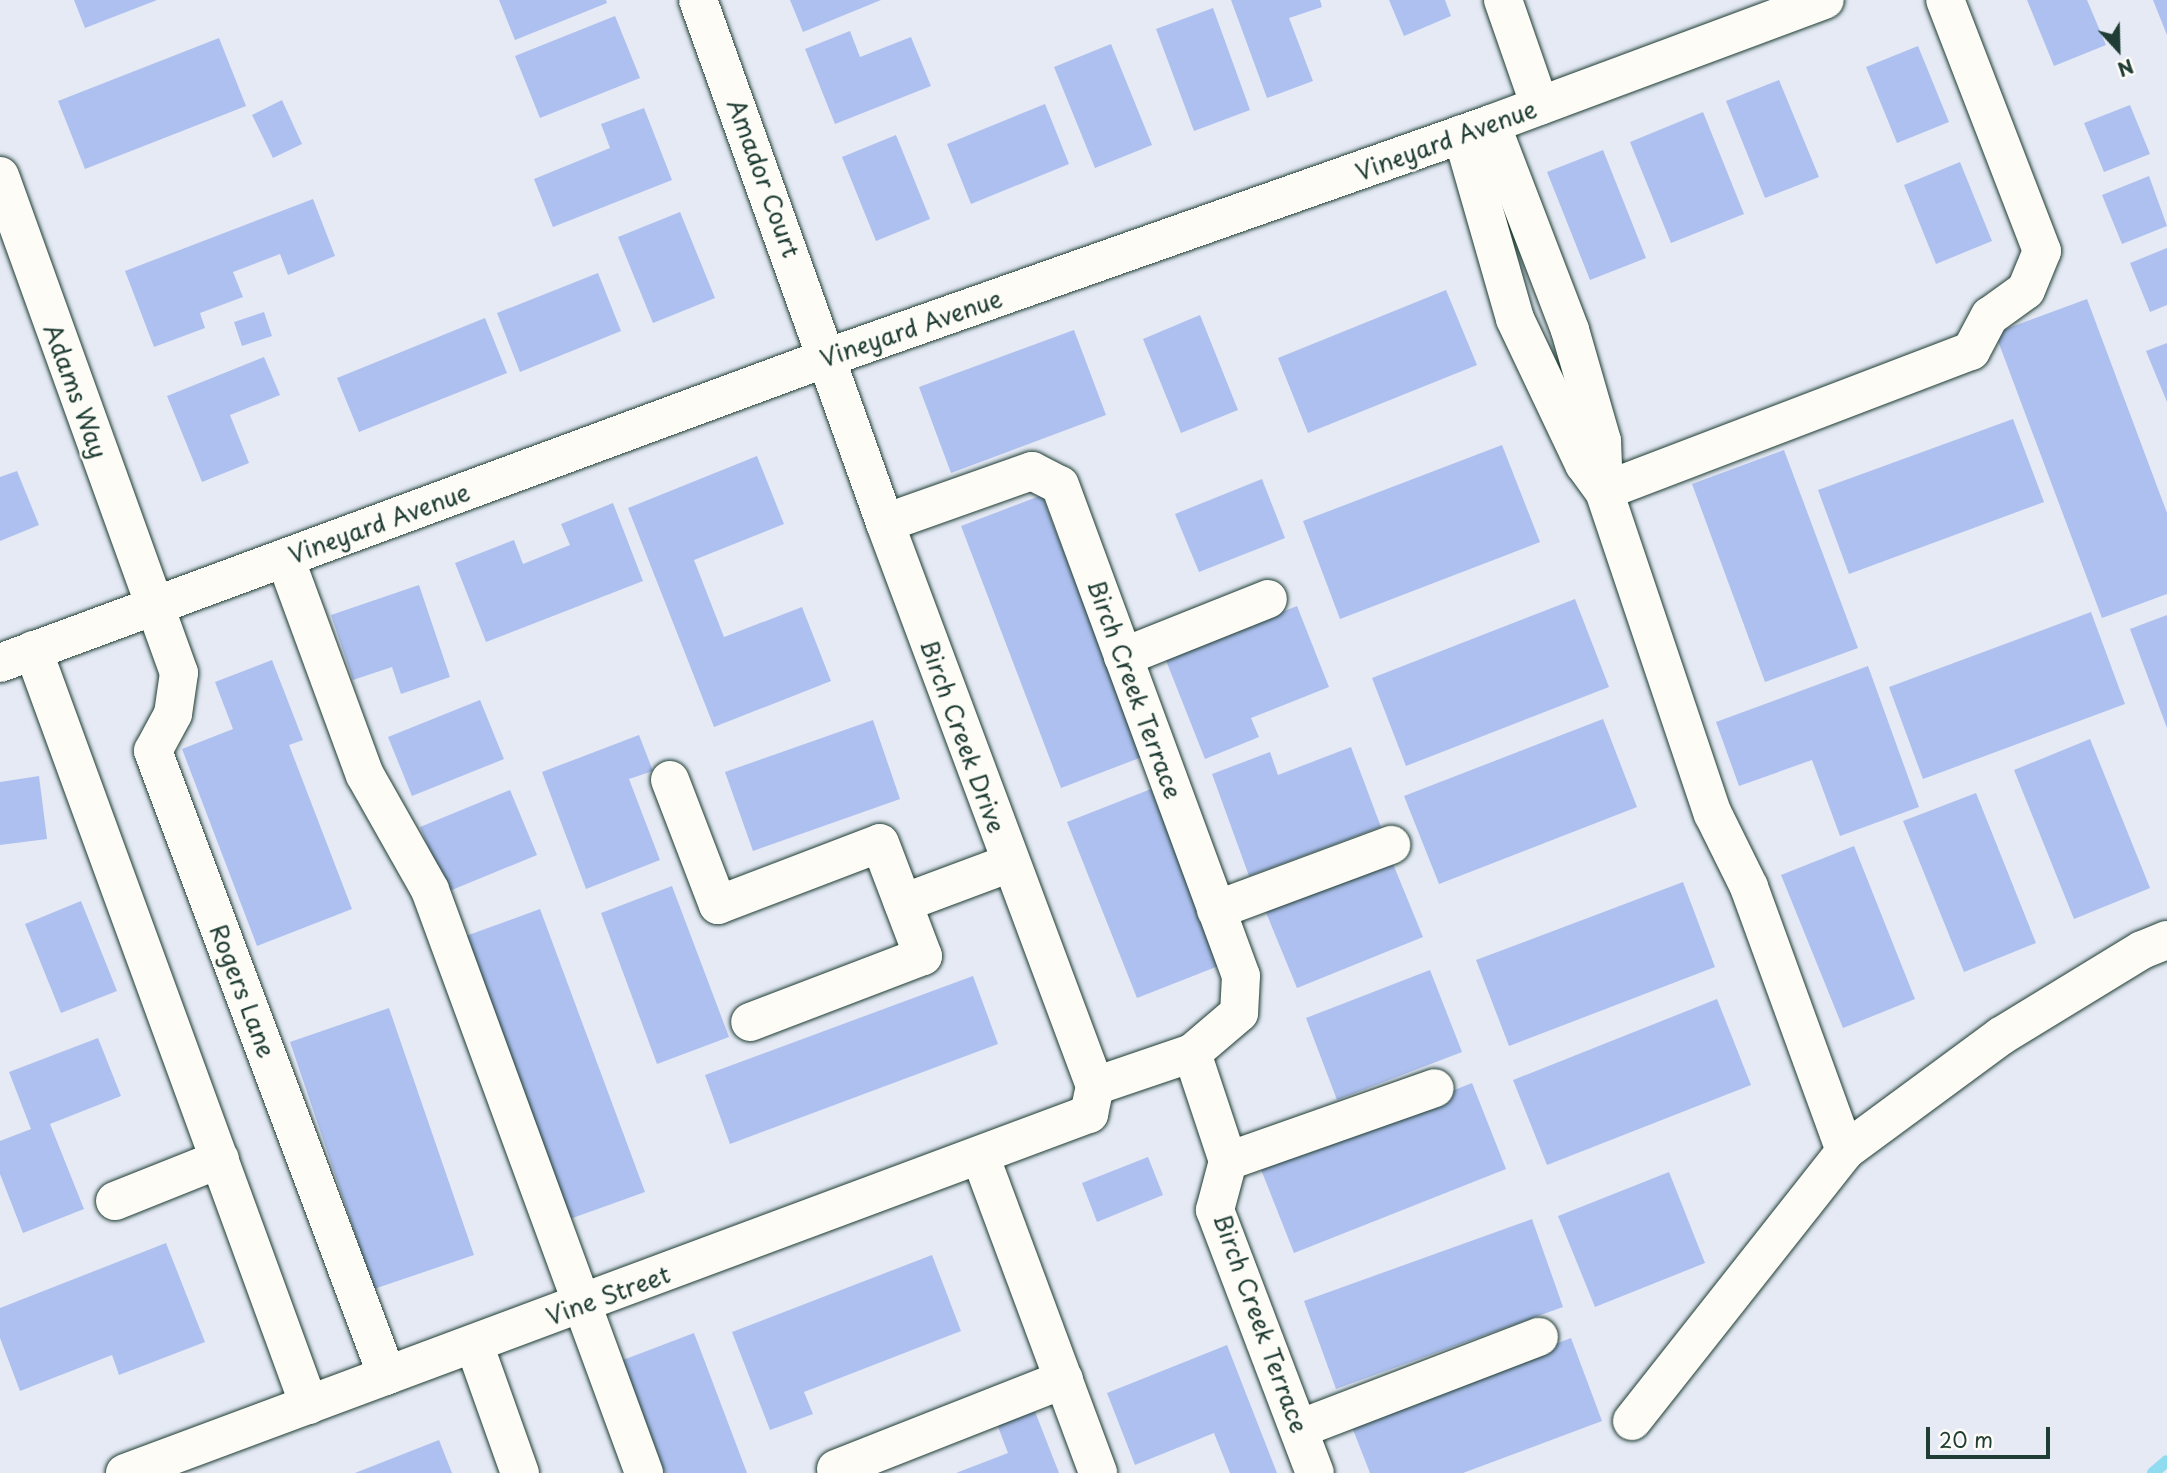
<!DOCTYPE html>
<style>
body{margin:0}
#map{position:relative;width:2167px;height:1473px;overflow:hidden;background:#e5eaf5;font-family:"Playpen Sans",sans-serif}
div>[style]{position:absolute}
.stream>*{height:12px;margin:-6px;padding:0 6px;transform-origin:6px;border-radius:6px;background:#8fdbf0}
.building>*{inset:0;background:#aec0ef}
.roads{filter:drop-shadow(0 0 2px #1f3d34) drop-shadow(0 0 2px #1f3d34)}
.minor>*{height:38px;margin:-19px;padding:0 19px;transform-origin:19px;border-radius:19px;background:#fdfcf7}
span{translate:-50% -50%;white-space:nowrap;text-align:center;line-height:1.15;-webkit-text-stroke:5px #fdfcf7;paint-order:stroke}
.street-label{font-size:24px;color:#1f3d34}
.north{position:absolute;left:2083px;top:14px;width:70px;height:70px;-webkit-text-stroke:5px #fdfcf7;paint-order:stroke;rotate:158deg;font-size:19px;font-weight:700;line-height:28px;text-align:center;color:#1f3d34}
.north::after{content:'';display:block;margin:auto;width:24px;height:32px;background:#1f3d34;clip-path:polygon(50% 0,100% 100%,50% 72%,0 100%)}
.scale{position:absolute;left:1926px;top:1427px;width:124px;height:32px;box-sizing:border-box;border:4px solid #1f3d34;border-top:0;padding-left:9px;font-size:21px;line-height:24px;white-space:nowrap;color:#1f3d34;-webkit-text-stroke:5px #fdfcf7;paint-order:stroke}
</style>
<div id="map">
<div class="stream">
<div style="left:2153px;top:1473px;width:18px;rotate:-41deg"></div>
</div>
<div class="building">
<div style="clip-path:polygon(74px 0,157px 0,85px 28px)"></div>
<div style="clip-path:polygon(499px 0,606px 0,607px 3px,515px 40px)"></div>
<div style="clip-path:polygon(790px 0,881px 0,803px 32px)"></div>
<div style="clip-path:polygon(1231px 0,1320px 0,1322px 7px,1289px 18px,1313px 81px,1267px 98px)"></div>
<div style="clip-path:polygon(1389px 0,1445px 0,1451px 16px,1404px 36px)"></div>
<div style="clip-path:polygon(2027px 0,2087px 0,2106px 45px,2054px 66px)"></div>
<div style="clip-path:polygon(2153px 0,2167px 0,2167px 35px)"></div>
<div style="clip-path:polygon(1213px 8px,1250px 110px,1194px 131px,1156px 29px)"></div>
<div style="clip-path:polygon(615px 16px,640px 78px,540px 118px,515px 56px)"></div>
<div style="clip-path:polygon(850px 31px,860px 57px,911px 37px,931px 86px,835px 124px,805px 49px)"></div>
<div style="clip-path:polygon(219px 38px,246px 106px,85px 169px,58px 101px)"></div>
<div style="clip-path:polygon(1111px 44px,1152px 145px,1095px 168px,1054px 67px)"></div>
<div style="clip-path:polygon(1918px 46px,1949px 122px,1897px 143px,1866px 67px)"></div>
<div style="clip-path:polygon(1779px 80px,1819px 177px,1765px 198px,1726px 101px)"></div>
<div style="clip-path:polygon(282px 100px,302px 144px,273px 158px,252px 115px)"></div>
<div style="clip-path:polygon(1045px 104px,1069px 164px,971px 204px,947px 144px)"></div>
<div style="clip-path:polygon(2130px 105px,2150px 154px,2104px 172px,2084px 123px)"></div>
<div style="clip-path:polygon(644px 108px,672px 180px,553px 227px,534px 179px,610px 148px,601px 124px)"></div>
<div style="clip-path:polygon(1703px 112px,1744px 214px,1671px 243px,1630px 142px)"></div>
<div style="clip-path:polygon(896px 135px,930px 219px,876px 241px,842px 157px)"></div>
<div style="clip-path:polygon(1603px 150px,1646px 258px,1590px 280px,1547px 172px)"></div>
<div style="clip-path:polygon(1960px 162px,1992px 241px,1936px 264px,1904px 185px)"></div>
<div style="clip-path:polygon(2149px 176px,2167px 226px,2122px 244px,2102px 195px)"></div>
<div style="clip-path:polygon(313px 199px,335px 256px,288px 275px,280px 254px,233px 272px,243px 297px,200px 313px,205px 328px,154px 347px,125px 271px)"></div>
<div style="clip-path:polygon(680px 212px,715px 298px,653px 323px,618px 237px)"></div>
<div style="clip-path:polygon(2167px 248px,2167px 305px,2150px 312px,2130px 263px)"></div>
<div style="clip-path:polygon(598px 273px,621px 331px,520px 372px,497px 313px)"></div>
<div style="clip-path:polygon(1446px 290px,1477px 365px,1308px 433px,1278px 358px)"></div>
<div style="clip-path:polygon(2087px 299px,2167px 513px,2167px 594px,2102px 618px,1995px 333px)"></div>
<div style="clip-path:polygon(264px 312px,272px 336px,242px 346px,234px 322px)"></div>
<div style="clip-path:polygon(1200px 315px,1238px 410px,1181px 433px,1143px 339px)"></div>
<div style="clip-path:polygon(485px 318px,507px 373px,359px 432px,337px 378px)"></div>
<div style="clip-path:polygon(1074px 330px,1106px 415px,951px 473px,919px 387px)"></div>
<div style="clip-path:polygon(2167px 343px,2167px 402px,2146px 351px)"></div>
<div style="clip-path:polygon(264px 357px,280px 395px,230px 415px,249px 463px,202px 482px,167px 396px)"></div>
<div style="clip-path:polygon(2013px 419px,2044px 502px,1849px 574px,1818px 490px)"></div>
<div style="clip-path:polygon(1502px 445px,1540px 542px,1340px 619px,1303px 521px)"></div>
<div style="clip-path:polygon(1784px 450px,1858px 648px,1765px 682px,1692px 484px)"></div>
<div style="clip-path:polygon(757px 456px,784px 524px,694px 560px,724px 637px,802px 607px,831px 681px,714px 727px,628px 508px)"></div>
<div style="clip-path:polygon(17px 471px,39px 525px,0 541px,0 477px)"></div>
<div style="clip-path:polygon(1262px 479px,1285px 538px,1199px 572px,1175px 514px)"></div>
<div style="clip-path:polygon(1042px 495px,1142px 757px,1061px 788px,961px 526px)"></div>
<div style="clip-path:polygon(613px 503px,643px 581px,486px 642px,455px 563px,514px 540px,523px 564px,570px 545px,561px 524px)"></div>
<div style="clip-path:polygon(419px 585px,450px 677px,401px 694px,392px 667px,353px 680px,331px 615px)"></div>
<div style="clip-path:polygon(1575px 599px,1609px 687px,1406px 766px,1372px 678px)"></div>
<div style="clip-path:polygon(1297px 606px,1329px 687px,1251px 718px,1259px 737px,1205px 759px,1165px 658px)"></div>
<div style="clip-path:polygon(2091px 612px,2125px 704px,1923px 779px,1889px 687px)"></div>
<div style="clip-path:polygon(2167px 615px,2167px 728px,2130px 629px)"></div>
<div style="clip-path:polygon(272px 660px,303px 740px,289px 745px,352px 909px,257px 946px,182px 749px,233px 729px,215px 682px)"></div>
<div style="clip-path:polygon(1868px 666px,1919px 807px,1840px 836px,1812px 760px,1739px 786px,1716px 722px)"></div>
<div style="clip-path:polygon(480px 700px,504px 759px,412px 796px,388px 737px)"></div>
<div style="clip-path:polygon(1603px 719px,1637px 807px,1439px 884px,1404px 796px)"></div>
<div style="clip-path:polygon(873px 720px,900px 799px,753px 851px,725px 772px)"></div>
<div style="clip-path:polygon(639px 735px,653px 771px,629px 779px,660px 860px,586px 889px,542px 772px)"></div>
<div style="clip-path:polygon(2090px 739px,2150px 888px,2074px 919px,2014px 770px)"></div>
<div style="clip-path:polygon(1351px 747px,1381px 827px,1249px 876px,1212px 774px,1270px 752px,1278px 775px)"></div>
<div style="clip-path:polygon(39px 776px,47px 839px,0 845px,0 782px)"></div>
<div style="clip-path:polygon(1151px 789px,1221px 965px,1137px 998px,1067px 822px)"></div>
<div style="clip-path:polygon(510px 790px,537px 855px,447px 892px,420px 827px)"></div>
<div style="clip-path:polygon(1976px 793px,2036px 943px,1964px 972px,1903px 821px)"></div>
<div style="clip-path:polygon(1854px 846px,1915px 999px,1843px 1028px,1781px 875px)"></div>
<div style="clip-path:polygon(1391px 859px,1423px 937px,1297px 988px,1265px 910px)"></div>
<div style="clip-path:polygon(1683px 882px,1715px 967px,1509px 1046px,1476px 960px)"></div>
<div style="clip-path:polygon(672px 886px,729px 1037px,657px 1064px,601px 913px)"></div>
<div style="clip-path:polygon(81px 901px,117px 991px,61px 1013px,25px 924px)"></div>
<div style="clip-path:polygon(540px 909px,645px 1192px,567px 1220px,463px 937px)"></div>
<div style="clip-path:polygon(1430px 970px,1462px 1052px,1337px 1100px,1306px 1018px)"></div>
<div style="clip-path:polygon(973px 976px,998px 1044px,730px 1144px,705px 1075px)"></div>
<div style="clip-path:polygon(1717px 999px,1751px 1085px,1547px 1165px,1513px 1080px)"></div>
<div style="clip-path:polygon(389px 1008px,474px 1255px,374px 1289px,290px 1042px)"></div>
<div style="clip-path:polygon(98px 1038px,121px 1096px,50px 1124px,84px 1209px,23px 1233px,0 1174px,0 1141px,31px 1129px,9px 1072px)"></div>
<div style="clip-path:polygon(1472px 1083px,1506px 1169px,1294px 1253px,1260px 1167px)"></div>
<div style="clip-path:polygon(1148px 1157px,1163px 1195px,1097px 1222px,1082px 1183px)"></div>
<div style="clip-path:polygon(1669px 1172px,1705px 1263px,1595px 1307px,1558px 1216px)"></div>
<div style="clip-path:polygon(1532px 1219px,1563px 1307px,1336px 1389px,1304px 1301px)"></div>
<div style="clip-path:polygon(166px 1243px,205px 1342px,119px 1375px,112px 1355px,20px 1391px,0 1338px,0 1308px)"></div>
<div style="clip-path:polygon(932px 1255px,961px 1331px,804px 1392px,813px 1414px,770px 1430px,732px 1332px)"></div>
<div style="clip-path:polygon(694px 1333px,747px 1473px,665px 1473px,623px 1360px)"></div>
<div style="clip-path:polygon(1571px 1338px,1602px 1421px,1463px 1473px,1370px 1473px,1350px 1422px)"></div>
<div style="clip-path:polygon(1227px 1345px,1277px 1473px,1230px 1473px,1214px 1433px,1135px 1465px,1107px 1393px)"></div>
<div style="clip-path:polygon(1034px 1409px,1059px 1473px,956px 1473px,1008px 1453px,997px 1424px)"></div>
<div style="clip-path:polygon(439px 1440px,452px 1473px,355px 1473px)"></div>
</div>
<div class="roads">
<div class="minor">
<div style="left:1503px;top:0;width:112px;rotate:70.8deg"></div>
<div style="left:1491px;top:124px;width:221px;rotate:69deg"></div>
<div style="left:1570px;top:330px;width:116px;rotate:73.9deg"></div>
<div style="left:1602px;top:441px;width:50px;rotate:87.7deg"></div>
<div style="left:1604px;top:491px;width:341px;rotate:71.4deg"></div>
<div style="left:1713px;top:814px;width:81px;rotate:63.7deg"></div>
<div style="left:1749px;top:887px;width:281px;rotate:70deg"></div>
<div style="left:1462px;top:134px;width:192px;rotate:74deg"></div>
<div style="left:1515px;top:319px;width:161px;rotate:64.6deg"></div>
<div style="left:1584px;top:464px;width:32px;rotate:54deg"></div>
<div style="left:0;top:176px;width:528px;rotate:70.19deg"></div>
<div style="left:179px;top:673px;width:41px;rotate:98.3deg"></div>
<div style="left:173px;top:714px;width:42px;rotate:118.4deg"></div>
<div style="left:153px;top:751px;width:667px;rotate:69.47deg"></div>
<div style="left:1604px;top:491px;width:393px;rotate:-20.9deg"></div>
<div style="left:1971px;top:351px;width:40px;rotate:-62deg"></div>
<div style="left:1990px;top:316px;width:44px;rotate:-35.8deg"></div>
<div style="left:2026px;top:290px;width:42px;rotate:-67.7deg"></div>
<div style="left:2042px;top:251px;width:269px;rotate:-111.1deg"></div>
<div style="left:885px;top:523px;width:156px;rotate:-19.5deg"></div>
<div style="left:1032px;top:471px;width:31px;rotate:27deg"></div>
<div style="left:1060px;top:485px;width:523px;rotate:69.76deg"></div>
<div style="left:1241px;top:976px;width:37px;rotate:93deg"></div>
<div style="left:1239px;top:1013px;width:62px;rotate:139.6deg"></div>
<div style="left:1192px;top:1053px;width:102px;rotate:161.2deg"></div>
<div style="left:285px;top:558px;width:231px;rotate:69.8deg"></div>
<div style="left:365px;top:775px;width:132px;rotate:60.5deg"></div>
<div style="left:430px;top:890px;width:621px;rotate:69.84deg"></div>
<div style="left:33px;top:650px;width:804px;rotate:69.92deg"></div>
<div style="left:1123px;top:657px;width:156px;rotate:-21.8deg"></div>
<div style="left:0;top:663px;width:884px;rotate:-20.26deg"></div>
<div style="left:829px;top:357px;width:702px;rotate:-19.39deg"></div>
<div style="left:1491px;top:124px;width:356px;rotate:-20.4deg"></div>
<div style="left:670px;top:780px;width:134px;rotate:69deg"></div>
<div style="left:718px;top:905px;width:173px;rotate:-20.9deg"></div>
<div style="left:880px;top:843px;width:121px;rotate:69.2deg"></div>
<div style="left:923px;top:956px;width:185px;rotate:159.1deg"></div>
<div style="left:903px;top:903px;width:114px;rotate:-20.5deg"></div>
<div style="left:1216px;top:910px;width:187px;rotate:-20.4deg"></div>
<div style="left:1192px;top:1053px;width:114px;rotate:71.6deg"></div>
<div style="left:1228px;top:1161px;width:51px;rotate:104.9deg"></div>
<div style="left:1215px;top:1210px;width:281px;rotate:69.2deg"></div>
<div style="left:981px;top:1158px;width:336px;rotate:69.6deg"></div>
<div style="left:1228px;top:1161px;width:219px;rotate:-19.4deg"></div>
<div style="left:115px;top:1201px;width:113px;rotate:-21.8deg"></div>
<div style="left:474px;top:1344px;width:137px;rotate:70.4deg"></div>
<div style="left:1632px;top:1421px;width:344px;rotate:-51.7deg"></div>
<div style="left:1845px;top:1151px;width:194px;rotate:-36.4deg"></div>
<div style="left:2001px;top:1036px;width:165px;rotate:-31.4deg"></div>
<div style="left:2142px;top:950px;width:27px;rotate:-22deg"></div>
<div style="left:1299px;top:1429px;width:257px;rotate:-21deg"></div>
<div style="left:836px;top:1469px;width:245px;rotate:-21.5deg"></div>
<div style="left:125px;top:1473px;width:1029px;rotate:-20.43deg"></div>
<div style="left:1089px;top:1114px;width:29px;rotate:-78deg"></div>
<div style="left:1095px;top:1086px;width:601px;rotate:-110.46deg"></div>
<div style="left:885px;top:523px;width:555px;rotate:-109.67deg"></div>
</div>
</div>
<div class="street-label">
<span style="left:1446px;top:140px;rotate:-20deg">Vineyard Avenue</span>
<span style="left:764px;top:178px;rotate:70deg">Amador Court</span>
<span style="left:911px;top:328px;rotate:-19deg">Vineyard Avenue</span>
<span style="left:76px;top:391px;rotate:70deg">Adams Way</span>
<span style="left:379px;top:523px;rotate:-20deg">Vineyard Avenue</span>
<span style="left:1135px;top:689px;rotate:70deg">Birch Creek Terrace</span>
<span style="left:963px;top:736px;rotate:70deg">Birch Creek Drive</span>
<span style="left:243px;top:991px;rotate:69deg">Rogers Lane</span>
<span style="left:608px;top:1295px;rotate:-20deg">Vine Street</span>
<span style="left:1261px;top:1323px;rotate:70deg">Birch Creek Terrace</span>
</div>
<div class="north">N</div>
<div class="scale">20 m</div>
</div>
